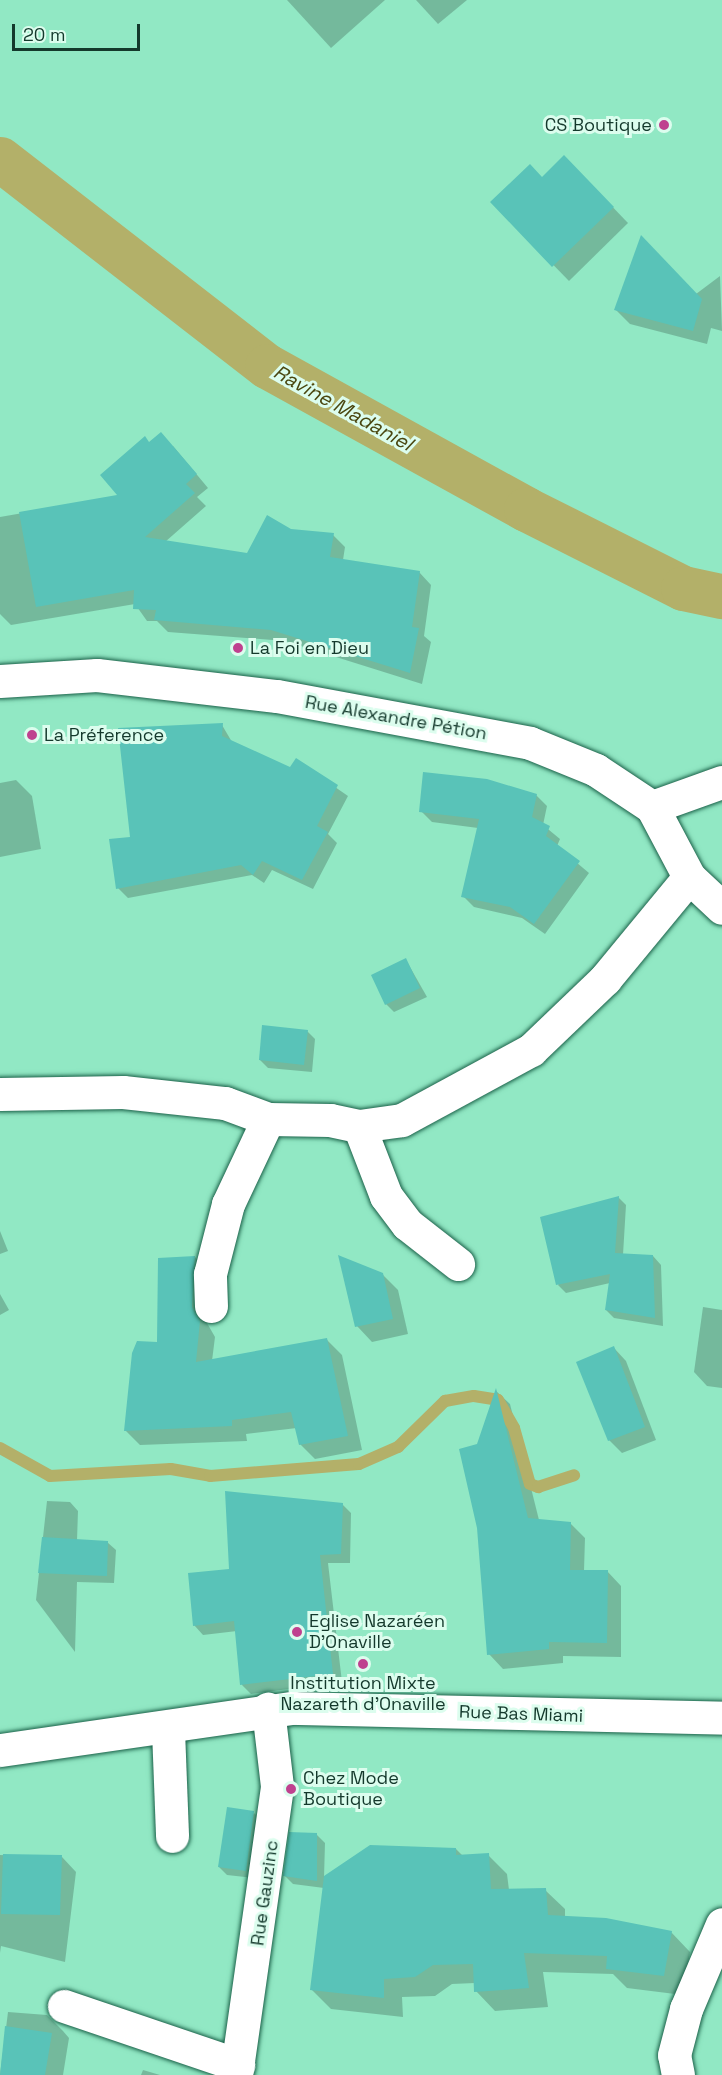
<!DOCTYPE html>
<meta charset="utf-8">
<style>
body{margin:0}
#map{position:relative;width:722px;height:2075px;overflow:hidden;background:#91e8c4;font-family:"Space Grotesk",sans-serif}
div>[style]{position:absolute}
.shadow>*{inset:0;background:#0003}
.stream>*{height:12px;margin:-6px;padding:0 6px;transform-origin:6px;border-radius:6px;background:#b3b069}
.canal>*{height:45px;margin:-22.5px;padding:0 22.5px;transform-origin:22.5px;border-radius:22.5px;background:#b3b069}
.building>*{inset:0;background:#59c3b8}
.roads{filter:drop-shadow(0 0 2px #1b6149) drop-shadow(0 0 2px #1b6149)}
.minor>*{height:33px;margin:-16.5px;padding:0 16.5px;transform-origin:16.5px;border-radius:16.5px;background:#fff}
.dots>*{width:16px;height:16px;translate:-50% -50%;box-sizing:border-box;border:3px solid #dcfdee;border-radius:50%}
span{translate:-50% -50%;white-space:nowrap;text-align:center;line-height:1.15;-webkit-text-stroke:6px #dcfdee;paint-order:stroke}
.poi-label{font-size:18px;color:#14392c}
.right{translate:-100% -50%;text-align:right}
.left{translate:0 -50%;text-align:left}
.street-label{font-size:18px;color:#14392c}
.water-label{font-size:20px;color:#4a4710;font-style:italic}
.scale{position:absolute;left:12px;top:24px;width:128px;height:27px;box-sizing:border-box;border:3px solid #14392c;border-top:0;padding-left:8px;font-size:18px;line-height:21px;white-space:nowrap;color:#14392c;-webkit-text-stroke:4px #dcfdee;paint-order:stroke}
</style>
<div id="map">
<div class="shadow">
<div style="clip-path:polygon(287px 0,385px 0,331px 48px)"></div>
<div style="clip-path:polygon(416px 0,467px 0,438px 24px)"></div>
<div style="clip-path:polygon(579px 172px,628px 223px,569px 281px,492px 202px,542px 178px)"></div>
<div style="clip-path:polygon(720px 276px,722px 331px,711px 328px,707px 344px,630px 324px,616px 310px,696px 294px)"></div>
<div style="clip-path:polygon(150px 444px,173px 446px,208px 488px,197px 497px,206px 506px,165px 542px,248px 555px,291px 530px,333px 535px,345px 547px,343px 560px,419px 572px,431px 585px,424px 636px,431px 642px,422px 684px,285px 641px,168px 632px,157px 621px,147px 621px,135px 604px,11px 625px,0 614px,0 517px,120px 496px)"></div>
<div style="clip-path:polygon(222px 725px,232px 742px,290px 769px,296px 760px,348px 796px,328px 834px,337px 843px,313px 889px,272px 870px,264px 883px,252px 875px,128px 898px,118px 888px,132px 838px)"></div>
<div style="clip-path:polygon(16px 780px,32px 796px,41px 849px,0 857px,0 783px)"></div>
<div style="clip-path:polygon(536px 795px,547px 806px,543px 825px,560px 839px,557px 846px,589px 873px,545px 934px,522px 918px,474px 907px,463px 896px,478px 828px,432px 822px,421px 811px)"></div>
<div style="clip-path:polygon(406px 960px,427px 997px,394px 1012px,386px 1004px)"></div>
<div style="clip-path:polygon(307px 1031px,315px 1039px,312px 1072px,268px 1068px,260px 1060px)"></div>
<div style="clip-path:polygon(618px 1197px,626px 1205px,623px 1255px,653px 1256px,661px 1265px,663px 1326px,614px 1318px,606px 1310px,610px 1283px,566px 1293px,558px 1285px)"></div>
<div style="clip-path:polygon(0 1231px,8px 1251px,0 1254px)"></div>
<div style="clip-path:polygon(195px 1257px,210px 1272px,207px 1323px,215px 1337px,212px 1361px,327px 1340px,342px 1355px,362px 1450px,315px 1459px,300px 1444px,297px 1428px,246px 1434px,247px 1441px,140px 1445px,125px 1430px)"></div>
<div style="clip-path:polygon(382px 1274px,398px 1290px,408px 1334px,372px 1342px,357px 1326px)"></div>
<div style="clip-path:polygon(0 1294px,9px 1310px,0 1315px)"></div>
<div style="clip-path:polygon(703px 1307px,722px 1310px,722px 1388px,707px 1386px,694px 1372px)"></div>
<div style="clip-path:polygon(614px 1348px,626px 1361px,656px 1440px,622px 1453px,609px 1440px)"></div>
<div style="clip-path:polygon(496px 1391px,510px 1404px,539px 1520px,570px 1523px,585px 1538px,584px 1571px,607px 1571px,621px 1586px,621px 1657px,563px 1656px,563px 1663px,503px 1669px,489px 1654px)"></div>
<div style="clip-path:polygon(47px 1501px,70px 1502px,78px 1511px,77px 1541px,107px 1542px,116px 1550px,114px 1583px,77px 1582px,75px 1652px,36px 1600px)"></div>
<div style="clip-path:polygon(342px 1504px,351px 1513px,350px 1563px,328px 1563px,342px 1682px,251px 1694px,242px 1685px,237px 1631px,203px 1635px,194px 1625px,231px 1571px)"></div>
<div style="clip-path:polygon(254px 1813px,262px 1821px,254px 1878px,227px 1875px,219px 1867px)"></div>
<div style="clip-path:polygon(317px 1835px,325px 1843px,324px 1878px,456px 1849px,463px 1856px,488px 1855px,507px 1874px,509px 1890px,545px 1890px,565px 1909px,565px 1918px,671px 1932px,690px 1952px,683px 1995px,627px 1988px,613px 1974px,543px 1972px,548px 2007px,495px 2011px,476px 1991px,475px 1983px,452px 1984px,435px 1996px,402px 1997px,403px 2017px,331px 2009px,312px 1990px,324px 1888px,293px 1884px,285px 1876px)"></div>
<div style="clip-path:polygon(0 1855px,62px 1857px,76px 1872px,65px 1962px,1px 1946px,0 1953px)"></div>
<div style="clip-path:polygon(8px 2012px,47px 2015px,63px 2031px,69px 2038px,63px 2075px,0 2075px)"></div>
<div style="clip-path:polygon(143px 2070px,160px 2075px,141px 2075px)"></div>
</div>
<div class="stream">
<div style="left:0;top:1448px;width:57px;rotate:29.2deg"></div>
<div style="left:50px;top:1476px;width:121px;rotate:-3.3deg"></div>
<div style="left:171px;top:1469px;width:40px;rotate:10deg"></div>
<div style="left:210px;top:1476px;width:149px;rotate:-4.6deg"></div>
<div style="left:359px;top:1464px;width:43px;rotate:-23.6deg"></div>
<div style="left:398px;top:1447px;width:66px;rotate:-44.4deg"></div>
<div style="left:445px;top:1401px;width:29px;rotate:-10deg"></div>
<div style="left:474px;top:1396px;width:24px;rotate:9deg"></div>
<div style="left:498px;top:1400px;width:32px;rotate:60deg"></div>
<div style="left:514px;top:1428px;width:58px;rotate:74.1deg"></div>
<div style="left:530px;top:1484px;width:9px;rotate:21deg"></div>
<div style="left:538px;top:1487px;width:38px;rotate:-18deg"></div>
</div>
<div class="canal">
<div style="left:0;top:159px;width:338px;rotate:37.8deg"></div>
<div style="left:267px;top:366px;width:296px;rotate:28.9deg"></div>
<div style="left:526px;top:509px;width:176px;rotate:26.7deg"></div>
<div style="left:683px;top:588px;width:40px;rotate:12deg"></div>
</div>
<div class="building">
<div style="clip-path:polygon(564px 155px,614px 207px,552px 267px,490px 202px,530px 164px,542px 177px)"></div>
<div style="clip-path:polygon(641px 235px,702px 299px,693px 331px,614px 310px)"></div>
<div style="clip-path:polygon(161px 432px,197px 474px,186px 484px,195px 493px,145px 537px,247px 553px,267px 515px,291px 529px,334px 533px,330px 557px,420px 571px,412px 627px,419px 628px,410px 673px,271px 630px,154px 620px,156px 610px,133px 609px,134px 590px,36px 607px,19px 512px,117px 495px,100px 475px,145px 436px,149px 442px)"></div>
<div style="clip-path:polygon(223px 723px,222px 736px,290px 767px,296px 758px,338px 785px,317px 826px,328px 832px,302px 880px,262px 861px,253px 875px,241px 865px,116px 889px,109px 839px,130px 837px,118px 728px)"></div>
<div style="clip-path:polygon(423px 772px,487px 779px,537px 794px,532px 817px,550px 826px,546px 836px,580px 861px,534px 924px,510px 907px,461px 897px,479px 819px,419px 812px)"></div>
<div style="clip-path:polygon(406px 958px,420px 988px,385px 1005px,371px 975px)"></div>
<div style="clip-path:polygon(262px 1025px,308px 1030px,304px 1065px,259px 1060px)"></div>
<div style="clip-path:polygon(619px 1196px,615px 1253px,653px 1255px,655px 1318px,605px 1310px,610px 1274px,556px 1285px,540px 1217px)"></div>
<div style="clip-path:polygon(338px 1255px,383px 1273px,393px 1319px,355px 1327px)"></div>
<div style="clip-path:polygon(195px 1256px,192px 1307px,200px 1321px,196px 1362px,327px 1338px,348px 1436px,299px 1445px,291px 1412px,232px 1420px,232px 1426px,124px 1431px,132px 1353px,137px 1341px,157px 1342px,158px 1258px)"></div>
<div style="clip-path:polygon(614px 1346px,645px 1427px,608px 1441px,576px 1362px)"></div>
<div style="clip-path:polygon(496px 1388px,528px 1518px,571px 1522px,570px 1570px,608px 1570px,607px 1643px,549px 1642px,549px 1649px,487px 1655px,477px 1528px,459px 1449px,477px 1444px)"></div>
<div style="clip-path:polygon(225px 1491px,343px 1503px,341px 1554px,320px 1555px,333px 1674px,240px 1685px,234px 1621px,193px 1626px,188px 1573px,229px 1569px)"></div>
<div style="clip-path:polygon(42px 1537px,108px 1541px,107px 1576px,38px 1573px)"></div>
<div style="clip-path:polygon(227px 1807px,254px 1811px,246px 1871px,218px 1867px)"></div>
<div style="clip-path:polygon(289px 1832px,317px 1833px,317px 1881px,283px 1876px)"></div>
<div style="clip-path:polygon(370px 1845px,456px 1848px,456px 1855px,489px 1853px,491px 1889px,546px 1888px,548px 1915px,606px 1918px,672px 1931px,664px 1976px,606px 1969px,607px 1956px,524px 1953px,529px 1988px,474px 1992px,473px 1964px,433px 1965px,415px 1977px,384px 1979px,384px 1998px,310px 1990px,324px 1876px)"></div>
<div style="clip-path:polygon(3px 1854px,62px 1855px,60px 1915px,1px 1914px)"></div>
<div style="clip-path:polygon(5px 2026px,52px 2033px,45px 2075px,0 2075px)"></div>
</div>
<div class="roads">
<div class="minor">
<div style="left:0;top:681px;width:97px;rotate:-3.5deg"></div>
<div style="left:97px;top:675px;width:181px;rotate:6.7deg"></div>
<div style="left:277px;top:696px;width:257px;rotate:10.5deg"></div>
<div style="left:530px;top:743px;width:71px;rotate:22.2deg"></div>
<div style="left:596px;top:770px;width:67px;rotate:33.5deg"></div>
<div style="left:652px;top:807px;width:79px;rotate:62.1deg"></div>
<div style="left:689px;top:877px;width:45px;rotate:43.2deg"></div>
<div style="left:652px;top:807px;width:74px;rotate:-19.7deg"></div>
<div style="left:0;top:1094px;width:123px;rotate:-0.9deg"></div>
<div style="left:123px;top:1092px;width:103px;rotate:6.2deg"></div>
<div style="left:225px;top:1103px;width:46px;rotate:20.4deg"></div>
<div style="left:268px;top:1119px;width:62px;rotate:0.9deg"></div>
<div style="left:330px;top:1120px;width:30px;rotate:12deg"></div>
<div style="left:359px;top:1126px;width:43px;rotate:-7.9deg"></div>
<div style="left:402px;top:1120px;width:147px;rotate:-28.5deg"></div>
<div style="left:531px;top:1050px;width:103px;rotate:-43.8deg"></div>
<div style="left:605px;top:979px;width:132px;rotate:-50.5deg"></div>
<div style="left:359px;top:1126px;width:75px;rotate:68.9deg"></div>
<div style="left:386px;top:1196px;width:35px;rotate:53deg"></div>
<div style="left:407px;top:1224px;width:65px;rotate:38.1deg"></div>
<div style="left:211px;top:1306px;width:32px;rotate:-92deg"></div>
<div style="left:210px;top:1274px;width:72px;rotate:-75.6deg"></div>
<div style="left:228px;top:1204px;width:94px;rotate:-64.8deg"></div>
<div style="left:168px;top:1730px;width:106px;rotate:87.8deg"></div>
<div style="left:0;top:1750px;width:296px;rotate:-8.2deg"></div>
<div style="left:293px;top:1708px;width:429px;rotate:1.3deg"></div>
<div style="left:64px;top:2006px;width:184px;rotate:18.7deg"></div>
<div style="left:236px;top:2075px;width:292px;rotate:-81.9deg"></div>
<div style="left:277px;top:1786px;width:78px;rotate:-96.7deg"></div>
<div style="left:678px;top:2075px;width:20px;rotate:-101deg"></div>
<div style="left:674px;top:2055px;width:48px;rotate:-75.4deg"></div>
<div style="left:686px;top:2009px;width:92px;rotate:-67deg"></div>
</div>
</div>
<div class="dots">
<div style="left:664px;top:125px;background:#bf418f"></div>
<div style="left:238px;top:648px;background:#bf418f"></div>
<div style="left:32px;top:735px;background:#bf418f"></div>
<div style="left:297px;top:1632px;background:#bf418f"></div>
<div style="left:363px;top:1664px;background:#bf418f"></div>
<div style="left:291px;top:1789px;background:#bf418f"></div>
</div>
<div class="poi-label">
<span class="right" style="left:652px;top:125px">CS Boutique</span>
<span class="left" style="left:250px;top:648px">La Foi en Dieu</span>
<span class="left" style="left:44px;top:735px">La Préference</span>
<span class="left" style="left:309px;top:1632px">Eglise Nazaréen<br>D'Onaville</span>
<span style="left:363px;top:1694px">Institution Mixte<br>Nazareth d'Onaville</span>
<span class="left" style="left:303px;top:1789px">Chez Mode<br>Boutique</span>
</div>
<div class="street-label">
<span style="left:396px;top:718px;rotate:10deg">Rue Alexandre Pétion</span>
<span style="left:521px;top:1714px;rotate:2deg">Rue Bas Miami</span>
<span style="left:265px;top:1893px;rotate:-82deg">Rue Gauzinc</span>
</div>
<div class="water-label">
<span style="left:343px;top:408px;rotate:29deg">Ravine Madaniel</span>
</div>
<div class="scale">20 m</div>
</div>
